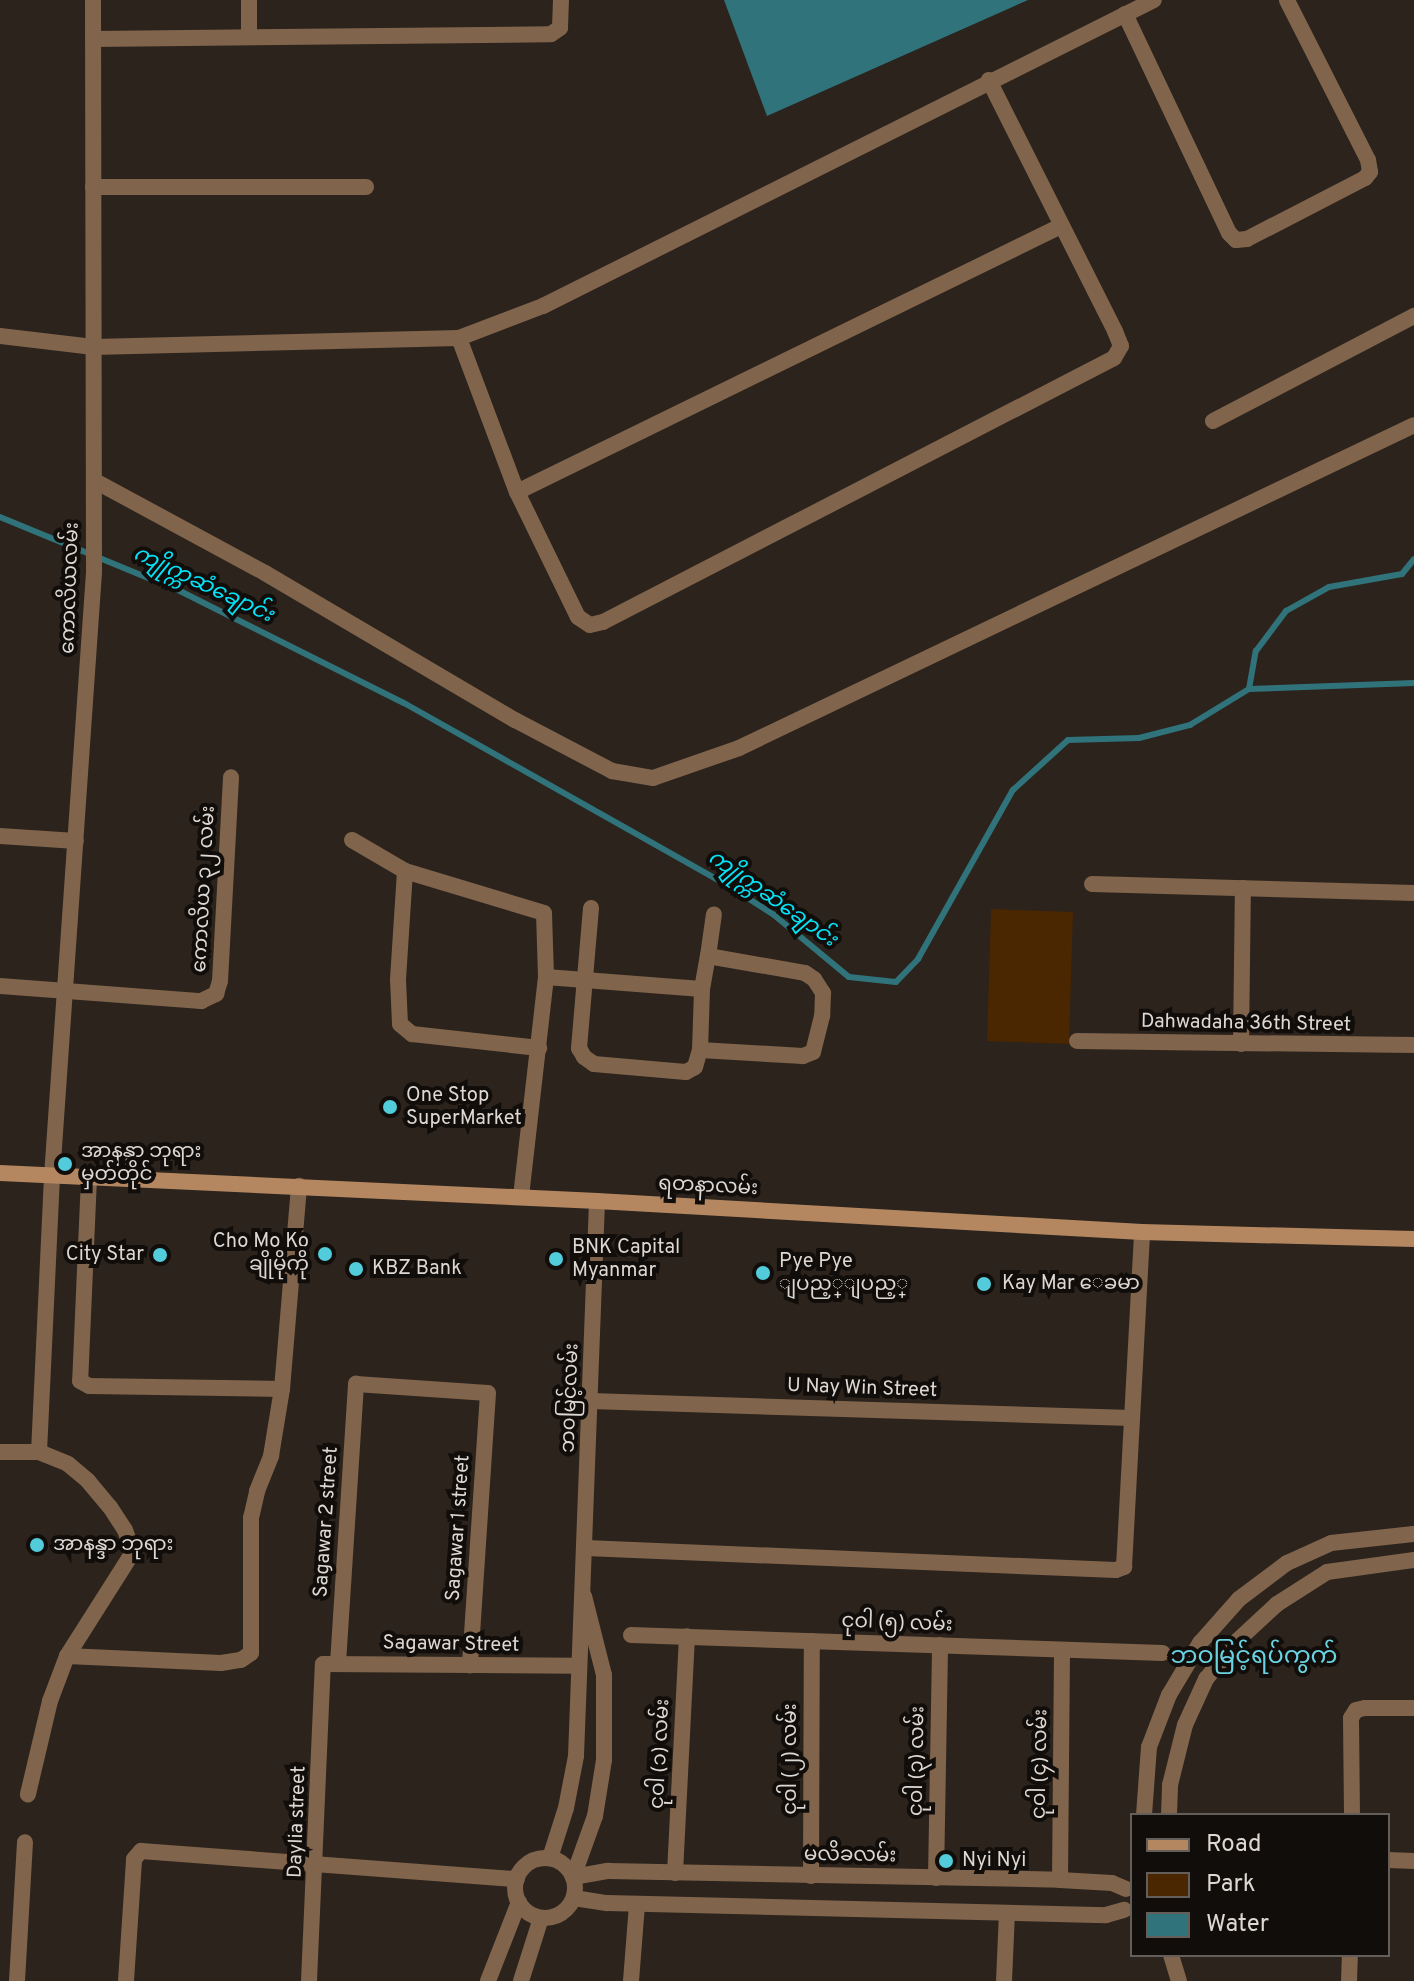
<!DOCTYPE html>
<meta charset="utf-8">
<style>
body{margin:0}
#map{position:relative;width:1414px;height:1981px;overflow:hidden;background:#2b231c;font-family:Overpass,"Noto Sans Myanmar",sans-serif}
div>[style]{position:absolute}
.green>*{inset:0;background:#4a2601}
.water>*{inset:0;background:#30737b}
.stream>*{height:6px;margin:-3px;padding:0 3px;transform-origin:3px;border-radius:3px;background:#30737b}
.street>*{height:16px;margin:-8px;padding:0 8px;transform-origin:8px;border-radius:8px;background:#80644c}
.street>.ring{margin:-8px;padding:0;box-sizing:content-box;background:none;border:16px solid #80644c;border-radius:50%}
.secondary>*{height:16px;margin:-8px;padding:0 8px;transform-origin:8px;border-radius:8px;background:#b48761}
.dots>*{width:22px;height:22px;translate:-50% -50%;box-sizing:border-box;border:4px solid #110d0a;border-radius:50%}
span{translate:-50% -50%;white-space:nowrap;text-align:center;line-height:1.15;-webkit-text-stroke:8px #110d0a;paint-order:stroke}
.street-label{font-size:20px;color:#ddd8d3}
.poi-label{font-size:20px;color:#ddd8d3}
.left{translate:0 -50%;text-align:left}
.right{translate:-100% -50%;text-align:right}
.water-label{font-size:22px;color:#04e3f8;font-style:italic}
.quarter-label{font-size:24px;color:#69d3e1}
.legend{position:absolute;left:1130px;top:1813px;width:260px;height:144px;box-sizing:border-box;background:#110d0a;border:2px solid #635e5a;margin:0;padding:10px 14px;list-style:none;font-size:24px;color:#ddd8d3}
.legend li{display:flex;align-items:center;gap:16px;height:40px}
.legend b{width:40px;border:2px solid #635e5a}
</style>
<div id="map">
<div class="green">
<div style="clip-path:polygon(991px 909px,1073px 912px,1069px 1044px,987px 1041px)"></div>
</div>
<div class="water">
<div style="clip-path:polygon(724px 0,1028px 0,767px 116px)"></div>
</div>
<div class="stream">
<div style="left:0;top:517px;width:197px;rotate:22.4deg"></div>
<div style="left:182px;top:592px;width:248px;rotate:26.6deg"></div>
<div style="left:404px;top:703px;width:377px;rotate:29.4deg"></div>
<div style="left:732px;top:888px;width:50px;rotate:32.7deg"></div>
<div style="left:774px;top:915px;width:97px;rotate:39.6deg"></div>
<div style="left:849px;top:977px;width:47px;rotate:6.1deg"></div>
<div style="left:896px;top:982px;width:32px;rotate:-46deg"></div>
<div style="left:918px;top:959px;width:194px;rotate:-60.7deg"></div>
<div style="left:1013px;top:790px;width:74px;rotate:-42.3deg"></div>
<div style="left:1068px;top:740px;width:71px;rotate:-1.6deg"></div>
<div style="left:1139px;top:738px;width:53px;rotate:-14.3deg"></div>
<div style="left:1190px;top:725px;width:69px;rotate:-31.4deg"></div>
<div style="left:1249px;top:689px;width:165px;rotate:-2.1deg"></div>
<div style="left:1249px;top:689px;width:39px;rotate:-80deg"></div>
<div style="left:1256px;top:651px;width:50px;rotate:-53.1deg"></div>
<div style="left:1286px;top:611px;width:49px;rotate:-29.2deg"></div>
<div style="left:1329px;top:587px;width:74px;rotate:-10.1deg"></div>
<div style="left:1402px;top:574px;width:19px;rotate:-51deg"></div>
</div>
<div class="street">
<div style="left:1125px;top:14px;width:242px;rotate:64.6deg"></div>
<div style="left:1229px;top:233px;width:10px;rotate:45deg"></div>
<div style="left:1236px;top:240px;width:11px;rotate:-5deg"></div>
<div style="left:1247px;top:239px;width:133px;rotate:-27.3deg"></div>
<div style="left:1365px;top:178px;width:8px;rotate:-50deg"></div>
<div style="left:1370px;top:172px;width:12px;rotate:-99deg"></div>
<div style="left:1368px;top:160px;width:179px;rotate:-116.9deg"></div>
<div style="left:249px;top:35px;width:35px;rotate:-90deg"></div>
<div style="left:93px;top:39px;width:458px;rotate:-0.6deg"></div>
<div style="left:551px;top:34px;width:11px;rotate:-34deg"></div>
<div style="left:560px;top:28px;width:28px;rotate:-88deg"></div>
<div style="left:93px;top:187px;width:273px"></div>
<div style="left:0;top:336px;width:94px;rotate:6.7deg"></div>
<div style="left:93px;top:347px;width:366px;rotate:-1.4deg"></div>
<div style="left:459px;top:338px;width:90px;rotate:-20.9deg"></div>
<div style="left:543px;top:306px;width:683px;rotate:-26.6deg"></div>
<div style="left:459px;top:338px;width:165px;rotate:69.4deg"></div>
<div style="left:517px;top:492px;width:139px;rotate:64deg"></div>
<div style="left:578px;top:617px;width:14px;rotate:34deg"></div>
<div style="left:590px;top:625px;width:13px;rotate:-13deg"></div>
<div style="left:603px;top:622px;width:575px;rotate:-27.32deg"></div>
<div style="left:1114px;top:358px;width:14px;rotate:-60deg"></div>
<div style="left:1121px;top:346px;width:16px;rotate:-112deg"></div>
<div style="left:1115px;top:331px;width:281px;rotate:-116.7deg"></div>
<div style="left:1213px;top:421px;width:227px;rotate:-27.6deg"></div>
<div style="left:95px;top:481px;width:193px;rotate:28.4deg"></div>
<div style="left:265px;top:573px;width:290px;rotate:30.5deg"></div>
<div style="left:515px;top:720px;width:110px;rotate:27.7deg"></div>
<div style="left:612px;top:771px;width:42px;rotate:9.7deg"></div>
<div style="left:653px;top:778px;width:91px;rotate:-19.2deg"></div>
<div style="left:739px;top:748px;width:748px;rotate:-25.57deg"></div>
<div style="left:517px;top:492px;width:606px;rotate:-26.06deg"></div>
<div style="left:0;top:836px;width:76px;rotate:3.8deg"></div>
<div style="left:352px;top:840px;width:61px;rotate:30.3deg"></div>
<div style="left:405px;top:871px;width:145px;rotate:16.8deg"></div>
<div style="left:544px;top:913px;width:64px;rotate:88.2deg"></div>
<div style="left:546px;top:977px;width:221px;rotate:96.5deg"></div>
<div style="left:405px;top:871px;width:109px;rotate:93.7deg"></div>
<div style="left:398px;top:980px;width:44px;rotate:87.4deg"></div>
<div style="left:400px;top:1024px;width:16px;rotate:40deg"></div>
<div style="left:412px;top:1034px;width:128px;rotate:6.3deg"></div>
<div style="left:1092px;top:884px;width:322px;rotate:1.6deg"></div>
<div style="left:591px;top:908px;width:141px;rotate:94.9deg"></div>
<div style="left:579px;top:1048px;width:10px;rotate:61deg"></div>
<div style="left:584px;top:1057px;width:12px;rotate:35deg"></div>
<div style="left:594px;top:1064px;width:92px;rotate:5deg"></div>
<div style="left:686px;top:1072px;width:10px;rotate:-29deg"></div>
<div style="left:695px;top:1067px;width:18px;rotate:-74deg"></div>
<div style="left:708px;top:956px;width:98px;rotate:9.9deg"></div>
<div style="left:805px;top:973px;width:11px;rotate:34deg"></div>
<div style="left:814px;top:979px;width:17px;rotate:57deg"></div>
<div style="left:823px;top:993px;width:23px;rotate:92deg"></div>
<div style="left:822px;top:1016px;width:37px;rotate:104deg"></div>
<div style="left:813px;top:1052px;width:11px;rotate:158deg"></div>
<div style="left:803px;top:1056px;width:103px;rotate:-176.7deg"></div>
<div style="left:700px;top:1050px;width:61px;rotate:-88.1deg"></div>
<div style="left:702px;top:989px;width:34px;rotate:-80deg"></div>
<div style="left:708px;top:956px;width:42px;rotate:-81.9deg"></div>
<div style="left:546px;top:977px;width:156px;rotate:4.4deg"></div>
<div style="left:0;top:986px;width:202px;rotate:4.3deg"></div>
<div style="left:201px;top:1001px;width:17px;rotate:-25deg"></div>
<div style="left:216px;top:994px;width:14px;rotate:-73deg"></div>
<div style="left:220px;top:981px;width:204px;rotate:-86.9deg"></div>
<div style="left:1077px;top:1041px;width:337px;rotate:0.7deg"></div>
<div style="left:1241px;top:1044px;width:156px;rotate:-89.3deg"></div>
<div style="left:89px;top:1178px;width:203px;rotate:92.5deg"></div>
<div style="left:80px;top:1381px;width:10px;rotate:29deg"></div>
<div style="left:89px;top:1386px;width:193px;rotate:0.9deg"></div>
<div style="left:590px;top:1401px;width:542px;rotate:1.8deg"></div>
<div style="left:0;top:1452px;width:39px"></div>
<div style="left:39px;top:1452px;width:31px;rotate:22deg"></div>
<div style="left:68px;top:1464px;width:26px;rotate:40deg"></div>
<div style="left:88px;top:1481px;width:34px;rotate:50deg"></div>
<div style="left:110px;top:1507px;width:27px;rotate:57deg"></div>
<div style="left:125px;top:1530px;width:23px;rotate:70deg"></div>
<div style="left:133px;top:1552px;width:123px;rotate:122.4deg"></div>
<div style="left:67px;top:1656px;width:48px;rotate:110.7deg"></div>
<div style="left:50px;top:1701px;width:96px;rotate:103.3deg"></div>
<div style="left:39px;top:1452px;width:276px;rotate:-87.3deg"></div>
<div style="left:52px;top:1176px;width:605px;rotate:-86.02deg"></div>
<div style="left:94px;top:572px;width:572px;rotate:-90.1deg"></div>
<div style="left:586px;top:1548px;width:530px;rotate:2.38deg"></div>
<div style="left:1116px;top:1570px;width:9px;rotate:-21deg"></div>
<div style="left:1124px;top:1567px;width:335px;rotate:-86.9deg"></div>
<div style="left:584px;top:1596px;width:81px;rotate:75.8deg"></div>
<div style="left:604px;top:1675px;width:85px;rotate:90deg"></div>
<div style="left:604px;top:1760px;width:57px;rotate:99.1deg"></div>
<div style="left:595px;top:1816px;width:65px;rotate:109.8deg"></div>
<div style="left:573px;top:1877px;width:36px;rotate:-10deg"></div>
<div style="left:608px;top:1871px;width:452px;rotate:1.1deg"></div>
<div style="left:1060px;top:1880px;width:52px;rotate:3.3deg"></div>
<div style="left:1112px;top:1883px;width:15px;rotate:23deg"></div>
<div style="left:631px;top:1635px;width:532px;rotate:1.94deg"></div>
<div style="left:67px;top:1656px;width:154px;rotate:2.6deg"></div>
<div style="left:221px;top:1663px;width:20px;rotate:-9deg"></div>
<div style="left:241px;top:1660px;width:12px;rotate:-35deg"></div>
<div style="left:251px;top:1653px;width:135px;rotate:-90deg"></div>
<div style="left:251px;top:1518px;width:28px;rotate:-77deg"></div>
<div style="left:257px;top:1491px;width:38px;rotate:-68deg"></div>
<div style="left:271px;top:1456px;width:68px;rotate:-80.7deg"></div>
<div style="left:282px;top:1389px;width:204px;rotate:-85.2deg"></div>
<div style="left:338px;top:1663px;width:280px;rotate:-86.3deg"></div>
<div style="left:356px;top:1384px;width:132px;rotate:3.9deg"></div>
<div style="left:488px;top:1393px;width:273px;rotate:93.8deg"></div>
<div style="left:1144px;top:1815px;width:68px;rotate:-85.8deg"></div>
<div style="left:1149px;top:1747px;width:56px;rotate:-69deg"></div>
<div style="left:1169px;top:1695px;width:61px;rotate:-59.2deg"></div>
<div style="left:1200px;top:1643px;width:59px;rotate:-48.4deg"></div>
<div style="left:1239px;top:1599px;width:60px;rotate:-36.9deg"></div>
<div style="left:1287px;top:1563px;width:48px;rotate:-24.4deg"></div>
<div style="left:1331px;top:1543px;width:83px;rotate:-6.2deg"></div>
<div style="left:1169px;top:1815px;width:30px;rotate:-88deg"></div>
<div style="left:1170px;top:1785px;width:62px;rotate:-76deg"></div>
<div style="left:1185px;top:1725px;width:51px;rotate:-65.5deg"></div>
<div style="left:1206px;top:1679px;width:49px;rotate:-50.8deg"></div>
<div style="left:1237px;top:1641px;width:54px;rotate:-42.8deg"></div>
<div style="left:1277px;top:1604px;width:59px;rotate:-32.6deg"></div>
<div style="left:1327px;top:1572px;width:88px;rotate:-7.9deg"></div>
<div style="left:1352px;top:1815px;width:97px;rotate:-90.6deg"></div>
<div style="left:1351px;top:1718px;width:9px;rotate:-58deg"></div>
<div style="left:1356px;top:1710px;width:9px;rotate:-13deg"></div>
<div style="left:1365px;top:1708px;width:49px"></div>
<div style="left:550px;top:1858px;width:52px;rotate:-72.3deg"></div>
<div style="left:566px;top:1808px;width:53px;rotate:-79.1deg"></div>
<div style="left:576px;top:1756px;width:555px;rotate:-87.83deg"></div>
<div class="ring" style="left:515px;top:1858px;width:44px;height:44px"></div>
<div style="left:1388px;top:1860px;width:26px;rotate:2deg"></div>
<div style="left:675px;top:1873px;width:237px;rotate:-87.1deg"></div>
<div style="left:811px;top:1876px;width:235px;rotate:-89.8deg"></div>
<div style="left:936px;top:1878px;width:233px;rotate:-89deg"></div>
<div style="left:1060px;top:1880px;width:230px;rotate:-89.5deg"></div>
<div style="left:574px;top:1898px;width:33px;rotate:9deg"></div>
<div style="left:607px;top:1903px;width:499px;rotate:1.4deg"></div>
<div style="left:1106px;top:1915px;width:19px;rotate:-16deg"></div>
<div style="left:1171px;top:1955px;width:27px;rotate:73deg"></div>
<div style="left:17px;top:1981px;width:139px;rotate:-86.7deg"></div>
<div style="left:126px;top:1981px;width:122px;rotate:-86.2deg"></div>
<div style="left:134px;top:1859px;width:11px;rotate:-49deg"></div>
<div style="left:141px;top:1851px;width:377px;rotate:4.3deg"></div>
<div style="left:309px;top:1981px;width:317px;rotate:-87.5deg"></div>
<div style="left:323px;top:1664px;width:255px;rotate:0.4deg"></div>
<div style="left:488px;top:1981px;width:85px;rotate:-68.6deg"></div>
<div style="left:521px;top:1981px;width:66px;rotate:-72.4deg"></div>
<div style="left:631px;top:1981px;width:77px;rotate:-85.5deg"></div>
<div style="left:1004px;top:1981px;width:68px;rotate:-87.5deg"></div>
<div style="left:1349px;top:1981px;width:26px;rotate:-88deg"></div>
</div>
<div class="secondary">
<div style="left:0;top:1173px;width:598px;rotate:2.69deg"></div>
<div style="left:597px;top:1201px;width:546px;rotate:3.26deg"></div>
<div style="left:1142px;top:1232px;width:272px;rotate:1.5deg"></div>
</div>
<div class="dots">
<div style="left:390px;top:1107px;background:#52cbda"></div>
<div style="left:65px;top:1164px;background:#52cbda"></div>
<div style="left:325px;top:1254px;background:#52cbda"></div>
<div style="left:160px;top:1255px;background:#52cbda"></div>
<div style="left:556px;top:1259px;background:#52cbda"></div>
<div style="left:356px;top:1269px;background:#52cbda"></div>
<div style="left:763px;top:1273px;background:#52cbda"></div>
<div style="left:984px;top:1284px;background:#52cbda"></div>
<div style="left:37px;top:1545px;background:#52cbda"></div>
<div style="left:946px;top:1861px;background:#52cbda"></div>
</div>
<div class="street-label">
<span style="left:71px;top:588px;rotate:-88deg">ကောလိယလမ်း</span>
<span style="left:205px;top:889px;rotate:-87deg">ကောလိယ ၃၂ လမ်း</span>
<span style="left:1246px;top:1024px;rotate:1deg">Dahwadaha 36th Street</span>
<span style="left:708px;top:1187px;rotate:3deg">ရတနာလမ်း</span>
<span style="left:862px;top:1389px;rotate:2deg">U Nay Win Street</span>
<span style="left:571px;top:1398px;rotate:-88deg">ဘ၀မြင့်လမ်း</span>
<span style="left:327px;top:1522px;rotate:-86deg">Sagawar 2 street</span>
<span style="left:459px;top:1528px;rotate:-86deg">Sagawar 1 street</span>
<span style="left:897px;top:1624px;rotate:2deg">ငုဝါ (၅) လမ်း</span>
<span style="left:451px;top:1645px;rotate:1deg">Sagawar Street</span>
<span style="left:661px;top:1754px;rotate:-87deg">ငုဝါ (၁) လမ်း</span>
<span style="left:791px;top:1759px;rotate:-90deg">ငုဝါ (၂) လမ်း</span>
<span style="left:918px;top:1761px;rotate:-89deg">ငုဝါ (၃) လမ်း</span>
<span style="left:1041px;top:1764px;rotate:-89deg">ငုဝါ (၄) လမ်း</span>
<span style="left:298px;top:1822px;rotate:-88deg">Daylia street</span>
<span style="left:850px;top:1856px;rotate:1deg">မလိခလမ်း</span>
</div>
<div class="poi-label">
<span class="left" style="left:406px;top:1108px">One Stop<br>SuperMarket</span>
<span class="left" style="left:81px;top:1164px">အာနန္ဒာ ဘုရား<br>မှတ်တိုင်</span>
<span class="right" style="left:309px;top:1254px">Cho Mo Ko<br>ချိုမိုကို</span>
<span class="left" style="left:572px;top:1260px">BNK Capital<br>Myanmar</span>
<span class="right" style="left:144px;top:1255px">City Star</span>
<span class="left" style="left:779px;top:1274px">Pye Pye<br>ျပည့္ျပည့္</span>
<span class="left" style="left:372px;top:1269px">KBZ Bank</span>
<span class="left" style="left:1002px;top:1284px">Kay Mar ေခမာ</span>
<span class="left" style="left:53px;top:1545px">အာနန္ဒာ ဘုရား</span>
<span class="left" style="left:962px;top:1861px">Nyi Nyi</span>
</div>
<div class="water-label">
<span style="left:203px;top:585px;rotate:25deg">ကျိုက္ကဆံချောင်း</span>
<span style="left:772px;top:899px;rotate:35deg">ကျိုက္ကဆံချောင်း</span>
</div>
<div class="quarter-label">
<span style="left:1254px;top:1658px">ဘဝမြင့်ရပ်ကွက်</span>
</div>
<ul class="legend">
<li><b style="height:10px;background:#b48761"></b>Road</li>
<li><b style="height:22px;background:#4a2601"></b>Park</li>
<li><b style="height:22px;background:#30737b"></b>Water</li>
</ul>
</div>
